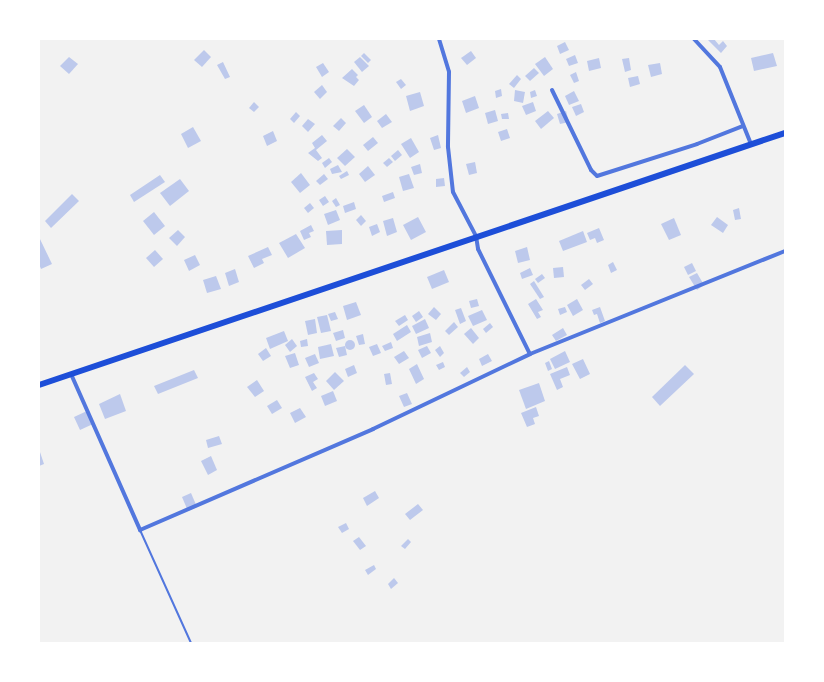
<!DOCTYPE html>
<style>
body{margin:0}
#map{position:relative;width:824px;height:682px;overflow:hidden;background:#f2f2f2;font-family:"Space Grotesk",sans-serif}
div>[style]{position:absolute}
.building>*{inset:0;background:#bdc9ec}
.round{border-radius:50%}
.service>*{height:2px;margin:-1px;padding:0 1px;transform-origin:1px;border-radius:1px;background:#5277de}
.minor>*{height:4px;margin:-2px;padding:0 2px;transform-origin:2px;border-radius:2px;background:#5277de}
.primary>*{height:6px;margin:-3px;padding:0 3px;transform-origin:3px;border-radius:3px;background:#1d4ed8}
span{translate:-50% -50%;white-space:nowrap;text-align:center;line-height:1.15;-webkit-text-stroke:4.5px #fff;paint-order:stroke}
.frame{position:absolute;inset:0;border:40px solid #fff;pointer-events:none}
</style>
<div id="map">
<div class="building">
<div style="clip-path:polygon(714px 39px,719px 45px,723px 41px,727px 46px,721px 53px,708px 40px)"></div>
<div style="clip-path:polygon(565px 42px,569px 50px,560px 54px,557px 46px)"></div>
<div style="clip-path:polygon(204px 50px,211px 57px,202px 67px,194px 60px)"></div>
<div style="clip-path:polygon(471px 51px,476px 58px,467px 65px,461px 58px)"></div>
<div style="clip-path:polygon(364px 53px,371px 60px,368px 63px,361px 56px)"></div>
<div style="clip-path:polygon(773px 53px,777px 66px,754px 71px,751px 58px)"></div>
<div style="clip-path:polygon(575px 55px,578px 63px,569px 66px,566px 59px)"></div>
<div style="clip-path:polygon(69px 57px,78px 64px,69px 74px,60px 66px)"></div>
<div style="clip-path:polygon(360px 57px,369px 66px,362px 72px,354px 62px)"></div>
<div style="clip-path:polygon(545px 57px,553px 69px,544px 76px,535px 64px)"></div>
<div style="clip-path:polygon(599px 58px,601px 68px,589px 71px,587px 61px)"></div>
<div style="clip-path:polygon(629px 58px,631px 70px,625px 72px,622px 59px)"></div>
<div style="clip-path:polygon(223px 62px,230px 77px,225px 79px,217px 65px)"></div>
<div style="clip-path:polygon(323px 63px,329px 72px,322px 77px,316px 67px)"></div>
<div style="clip-path:polygon(660px 63px,662px 74px,651px 77px,648px 65px)"></div>
<div style="clip-path:polygon(534px 68px,539px 73px,530px 81px,525px 76px)"></div>
<div style="clip-path:polygon(352px 69px,358px 75px,356px 77px,359px 80px,354px 86px,342px 78px)"></div>
<div style="clip-path:polygon(576px 72px,579px 81px,574px 83px,570px 75px)"></div>
<div style="clip-path:polygon(517px 75px,521px 79px,514px 88px,509px 84px)"></div>
<div style="clip-path:polygon(638px 76px,640px 84px,630px 87px,628px 78px)"></div>
<div style="clip-path:polygon(401px 79px,406px 85px,401px 89px,396px 82px)"></div>
<div style="clip-path:polygon(322px 85px,327px 92px,320px 99px,314px 92px)"></div>
<div style="clip-path:polygon(501px 89px,502px 96px,496px 98px,495px 91px)"></div>
<div style="clip-path:polygon(515px 90px,525px 92px,523px 103px,514px 101px)"></div>
<div style="clip-path:polygon(535px 90px,537px 96px,531px 98px,530px 92px)"></div>
<div style="clip-path:polygon(574px 91px,579px 101px,569px 105px,565px 96px)"></div>
<div style="clip-path:polygon(420px 92px,424px 106px,410px 111px,406px 96px)"></div>
<div style="clip-path:polygon(475px 96px,479px 108px,466px 113px,462px 101px)"></div>
<div style="clip-path:polygon(254px 102px,259px 107px,254px 112px,249px 108px)"></div>
<div style="clip-path:polygon(533px 102px,536px 111px,526px 115px,522px 106px)"></div>
<div style="clip-path:polygon(581px 104px,584px 112px,576px 116px,572px 107px)"></div>
<div style="clip-path:polygon(364px 105px,372px 117px,364px 123px,355px 111px)"></div>
<div style="clip-path:polygon(495px 110px,498px 121px,488px 124px,485px 113px)"></div>
<div style="clip-path:polygon(548px 111px,554px 118px,541px 129px,535px 121px)"></div>
<div style="clip-path:polygon(566px 111px,569px 122px,560px 124px,557px 114px)"></div>
<div style="clip-path:polygon(296px 112px,300px 116px,294px 123px,290px 119px)"></div>
<div style="clip-path:polygon(508px 113px,509px 119px,502px 119px,501px 114px)"></div>
<div style="clip-path:polygon(386px 114px,392px 122px,382px 128px,377px 121px)"></div>
<div style="clip-path:polygon(341px 118px,346px 123px,339px 131px,333px 126px)"></div>
<div style="clip-path:polygon(308px 119px,315px 124px,308px 132px,302px 126px)"></div>
<div style="clip-path:polygon(193px 127px,201px 141px,188px 148px,181px 134px)"></div>
<div style="clip-path:polygon(507px 129px,510px 138px,501px 141px,498px 132px)"></div>
<div style="clip-path:polygon(273px 131px,277px 141px,267px 146px,263px 136px)"></div>
<div style="clip-path:polygon(322px 135px,327px 141px,316px 150px,322px 158px,318px 161px,308px 153px,315px 148px,312px 143px)"></div>
<div style="clip-path:polygon(438px 135px,441px 148px,434px 150px,430px 138px)"></div>
<div style="clip-path:polygon(373px 137px,378px 143px,368px 151px,363px 145px)"></div>
<div style="clip-path:polygon(411px 138px,419px 152px,410px 158px,401px 144px)"></div>
<div style="clip-path:polygon(347px 149px,355px 157px,345px 166px,337px 158px)"></div>
<div style="clip-path:polygon(398px 150px,402px 155px,395px 161px,391px 156px)"></div>
<div style="clip-path:polygon(329px 158px,332px 162px,325px 168px,322px 163px)"></div>
<div style="clip-path:polygon(389px 158px,393px 162px,387px 167px,383px 163px)"></div>
<div style="clip-path:polygon(475px 162px,477px 173px,469px 175px,466px 164px)"></div>
<div style="clip-path:polygon(420px 164px,422px 173px,414px 175px,411px 167px)"></div>
<div style="clip-path:polygon(338px 165px,342px 172px,332px 174px,330px 169px)"></div>
<div style="clip-path:polygon(368px 166px,375px 175px,365px 182px,359px 174px)"></div>
<div style="clip-path:polygon(347px 171px,349px 175px,341px 179px,339px 176px)"></div>
<div style="clip-path:polygon(301px 173px,310px 185px,300px 193px,291px 182px)"></div>
<div style="clip-path:polygon(324px 174px,328px 179px,320px 185px,316px 181px)"></div>
<div style="clip-path:polygon(409px 174px,414px 188px,403px 191px,399px 177px)"></div>
<div style="clip-path:polygon(160px 175px,165px 182px,134px 202px,130px 195px)"></div>
<div style="clip-path:polygon(444px 178px,445px 186px,436px 187px,436px 179px)"></div>
<div style="clip-path:polygon(180px 179px,189px 191px,170px 206px,160px 193px)"></div>
<div style="clip-path:polygon(393px 192px,395px 198px,384px 202px,382px 196px)"></div>
<div style="clip-path:polygon(72px 194px,79px 201px,51px 228px,45px 221px)"></div>
<div style="clip-path:polygon(325px 196px,329px 202px,323px 206px,319px 200px)"></div>
<div style="clip-path:polygon(336px 198px,340px 205px,336px 207px,332px 201px)"></div>
<div style="clip-path:polygon(354px 202px,356px 209px,345px 213px,343px 206px)"></div>
<div style="clip-path:polygon(310px 203px,314px 208px,308px 213px,304px 208px)"></div>
<div style="clip-path:polygon(739px 208px,741px 219px,735px 220px,733px 210px)"></div>
<div style="clip-path:polygon(336px 210px,340px 220px,328px 225px,324px 214px)"></div>
<div style="clip-path:polygon(154px 212px,165px 226px,154px 235px,143px 221px)"></div>
<div style="clip-path:polygon(361px 215px,366px 221px,361px 226px,356px 220px)"></div>
<div style="clip-path:polygon(418px 217px,426px 232px,411px 240px,403px 225px)"></div>
<div style="clip-path:polygon(717px 217px,728px 225px,723px 233px,711px 225px)"></div>
<div style="clip-path:polygon(393px 218px,397px 232px,387px 236px,383px 221px)"></div>
<div style="clip-path:polygon(674px 218px,681px 235px,669px 240px,661px 224px)"></div>
<div style="clip-path:polygon(377px 224px,380px 232px,372px 236px,369px 227px)"></div>
<div style="clip-path:polygon(311px 225px,314px 231px,309px 233px,311px 237px,304px 240px,300px 231px)"></div>
<div style="clip-path:polygon(599px 228px,604px 240px,597px 243px,595px 238px,590px 240px,587px 233px)"></div>
<div style="clip-path:polygon(178px 230px,185px 237px,177px 246px,169px 238px)"></div>
<div style="clip-path:polygon(342px 230px,342px 244px,327px 245px,326px 231px)"></div>
<div style="clip-path:polygon(583px 231px,587px 242px,563px 251px,559px 241px)"></div>
<div style="clip-path:polygon(296px 234px,305px 248px,288px 258px,279px 243px)"></div>
<div style="clip-path:polygon(39px 237px,52px 264px,41px 269px,39px 264px)"></div>
<div style="clip-path:polygon(268px 247px,272px 255px,262px 259px,264px 263px,254px 268px,248px 256px)"></div>
<div style="clip-path:polygon(527px 247px,530px 260px,518px 263px,515px 251px)"></div>
<div style="clip-path:polygon(155px 250px,163px 259px,154px 267px,146px 258px)"></div>
<div style="clip-path:polygon(195px 255px,200px 265px,189px 271px,184px 260px)"></div>
<div style="clip-path:polygon(613px 262px,617px 270px,611px 273px,608px 265px)"></div>
<div style="clip-path:polygon(692px 263px,696px 271px,688px 275px,684px 267px)"></div>
<div style="clip-path:polygon(563px 267px,564px 277px,554px 278px,553px 268px)"></div>
<div style="clip-path:polygon(530px 268px,533px 275px,522px 279px,520px 273px)"></div>
<div style="clip-path:polygon(235px 269px,239px 282px,229px 286px,225px 273px)"></div>
<div style="clip-path:polygon(444px 270px,449px 282px,432px 289px,427px 277px)"></div>
<div style="clip-path:polygon(697px 273px,704px 285px,697px 290px,689px 277px)"></div>
<div style="clip-path:polygon(542px 274px,545px 278px,538px 283px,535px 279px)"></div>
<div style="clip-path:polygon(216px 276px,221px 289px,207px 293px,203px 280px)"></div>
<div style="clip-path:polygon(589px 279px,593px 284px,585px 290px,581px 285px)"></div>
<div style="clip-path:polygon(534px 281px,544px 297px,540px 299px,530px 284px)"></div>
<div style="clip-path:polygon(477px 299px,479px 306px,471px 308px,469px 301px)"></div>
<div style="clip-path:polygon(536px 299px,543px 310px,538px 312px,541px 317px,537px 319px,528px 304px)"></div>
<div style="clip-path:polygon(577px 299px,583px 310px,573px 316px,567px 305px)"></div>
<div style="clip-path:polygon(356px 302px,361px 315px,347px 320px,343px 306px)"></div>
<div style="clip-path:polygon(434px 307px,441px 314px,436px 320px,428px 314px)"></div>
<div style="clip-path:polygon(565px 307px,567px 312px,560px 315px,558px 309px)"></div>
<div style="clip-path:polygon(600px 307px,605px 321px,600px 323px,597px 314px,594px 315px,592px 310px)"></div>
<div style="clip-path:polygon(461px 308px,466px 321px,460px 324px,455px 310px)"></div>
<div style="clip-path:polygon(482px 310px,487px 320px,473px 326px,468px 316px)"></div>
<div style="clip-path:polygon(419px 311px,423px 317px,416px 322px,412px 316px)"></div>
<div style="clip-path:polygon(335px 312px,338px 319px,331px 321px,328px 314px)"></div>
<div style="clip-path:polygon(327px 315px,331px 331px,321px 333px,317px 317px)"></div>
<div style="clip-path:polygon(405px 315px,408px 320px,399px 326px,395px 321px)"></div>
<div style="clip-path:polygon(315px 319px,317px 333px,308px 335px,305px 321px)"></div>
<div style="clip-path:polygon(425px 319px,429px 328px,416px 334px,412px 326px)"></div>
<div style="clip-path:polygon(454px 322px,458px 327px,449px 335px,445px 331px)"></div>
<div style="clip-path:polygon(490px 323px,493px 327px,486px 333px,483px 329px)"></div>
<div style="clip-path:polygon(407px 325px,411px 332px,397px 341px,393px 334px)"></div>
<div style="clip-path:polygon(471px 328px,479px 338px,473px 344px,464px 334px)"></div>
<div style="clip-path:polygon(563px 328px,567px 335px,556px 341px,552px 335px)"></div>
<div style="clip-path:polygon(343px 330px,345px 338px,336px 341px,333px 333px)"></div>
<div style="clip-path:polygon(284px 331px,288px 341px,270px 349px,266px 338px)"></div>
<div style="clip-path:polygon(430px 333px,432px 342px,419px 346px,417px 337px)"></div>
<div style="clip-path:polygon(363px 334px,365px 344px,359px 345px,356px 336px)"></div>
<div style="clip-path:polygon(292px 339px,297px 346px,290px 352px,285px 345px)"></div>
<div style="clip-path:polygon(307px 339px,308px 346px,301px 347px,300px 341px)"></div>
<div class="round" style="left:345px;top:340px;width:10px;height:10px"></div>
<div style="clip-path:polygon(391px 342px,393px 348px,385px 351px,382px 346px)"></div>
<div style="clip-path:polygon(331px 344px,334px 356px,320px 359px,318px 347px)"></div>
<div style="clip-path:polygon(377px 344px,381px 353px,373px 356px,369px 347px)"></div>
<div style="clip-path:polygon(345px 346px,347px 355px,339px 357px,336px 348px)"></div>
<div style="clip-path:polygon(427px 346px,431px 353px,422px 358px,418px 350px)"></div>
<div style="clip-path:polygon(440px 346px,444px 353px,440px 357px,435px 350px)"></div>
<div style="clip-path:polygon(266px 348px,271px 356px,263px 361px,258px 354px)"></div>
<div style="clip-path:polygon(404px 351px,409px 358px,399px 364px,394px 357px)"></div>
<div style="clip-path:polygon(565px 351px,570px 362px,555px 369px,550px 359px)"></div>
<div style="clip-path:polygon(295px 353px,299px 365px,290px 368px,285px 356px)"></div>
<div style="clip-path:polygon(315px 354px,319px 363px,309px 367px,305px 358px)"></div>
<div style="clip-path:polygon(488px 354px,492px 361px,482px 366px,479px 359px)"></div>
<div style="clip-path:polygon(583px 359px,590px 374px,580px 379px,572px 364px)"></div>
<div style="clip-path:polygon(549px 361px,552px 369px,548px 371px,545px 363px)"></div>
<div style="clip-path:polygon(443px 362px,445px 367px,439px 370px,436px 365px)"></div>
<div style="clip-path:polygon(417px 364px,424px 379px,416px 384px,409px 369px)"></div>
<div style="clip-path:polygon(354px 365px,357px 373px,348px 377px,345px 369px)"></div>
<div style="clip-path:polygon(685px 365px,694px 374px,660px 406px,652px 397px)"></div>
<div style="clip-path:polygon(467px 367px,470px 372px,464px 377px,460px 373px)"></div>
<div style="clip-path:polygon(567px 367px,570px 375px,560px 379px,563px 387px,557px 390px,550px 374px)"></div>
<div style="clip-path:polygon(194px 370px,198px 378px,158px 394px,154px 386px)"></div>
<div style="clip-path:polygon(335px 372px,344px 381px,334px 390px,326px 381px)"></div>
<div style="clip-path:polygon(314px 373px,318px 379px,313px 382px,317px 388px,312px 391px,305px 377px)"></div>
<div style="clip-path:polygon(390px 373px,392px 384px,386px 385px,384px 374px)"></div>
<div style="clip-path:polygon(257px 380px,264px 391px,255px 397px,247px 387px)"></div>
<div style="clip-path:polygon(539px 383px,545px 401px,526px 409px,519px 390px)"></div>
<div style="clip-path:polygon(333px 391px,337px 401px,325px 406px,321px 396px)"></div>
<div style="clip-path:polygon(407px 393px,412px 404px,404px 407px,399px 396px)"></div>
<div style="clip-path:polygon(120px 394px,126px 411px,105px 419px,99px 404px)"></div>
<div style="clip-path:polygon(277px 400px,282px 408px,272px 414px,267px 406px)"></div>
<div style="clip-path:polygon(536px 407px,539px 416px,533px 418px,535px 424px,527px 427px,521px 413px)"></div>
<div style="clip-path:polygon(300px 408px,306px 417px,295px 423px,290px 413px)"></div>
<div style="clip-path:polygon(87px 411px,93px 424px,80px 430px,74px 417px)"></div>
<div style="clip-path:polygon(219px 436px,222px 444px,208px 448px,206px 440px)"></div>
<div style="clip-path:polygon(39px 449px,44px 464px,39px 466px)"></div>
<div style="clip-path:polygon(211px 456px,217px 470px,208px 475px,201px 461px)"></div>
<div style="clip-path:polygon(375px 491px,379px 498px,367px 506px,363px 498px)"></div>
<div style="clip-path:polygon(191px 493px,197px 507px,188px 511px,182px 497px)"></div>
<div style="clip-path:polygon(418px 504px,423px 510px,410px 520px,405px 514px)"></div>
<div style="clip-path:polygon(346px 523px,349px 529px,342px 533px,338px 527px)"></div>
<div style="clip-path:polygon(359px 537px,366px 546px,360px 550px,353px 541px)"></div>
<div style="clip-path:polygon(408px 539px,411px 542px,405px 549px,401px 546px)"></div>
<div style="clip-path:polygon(374px 565px,376px 569px,368px 575px,365px 570px)"></div>
<div style="clip-path:polygon(394px 578px,398px 583px,391px 589px,388px 584px)"></div>
</div>
<div class="service">
<div style="left:140px;top:530px;width:124px;rotate:65.7deg"></div>
</div>
<div class="minor">
<div style="left:439px;top:39px;width:34px;rotate:73deg"></div>
<div style="left:449px;top:72px;width:75px;rotate:90.8deg"></div>
<div style="left:448px;top:147px;width:45px;rotate:83.7deg"></div>
<div style="left:453px;top:192px;width:50px;rotate:62.4deg"></div>
<div style="left:476px;top:236px;width:13px;rotate:81deg"></div>
<div style="left:478px;top:249px;width:117px;rotate:63.7deg"></div>
<div style="left:694px;top:39px;width:38px;rotate:47deg"></div>
<div style="left:720px;top:67px;width:83px;rotate:68.1deg"></div>
<div style="left:552px;top:90px;width:89px;rotate:64deg"></div>
<div style="left:591px;top:170px;width:8px;rotate:45deg"></div>
<div style="left:597px;top:176px;width:105px;rotate:-17.7deg"></div>
<div style="left:697px;top:144px;width:49px;rotate:-21.4deg"></div>
<div style="left:71px;top:374px;width:171px;rotate:66.1deg"></div>
<div style="left:140px;top:530px;width:254px;rotate:-23.4deg"></div>
<div style="left:373px;top:429px;width:174px;rotate:-25.5deg"></div>
<div style="left:530px;top:354px;width:275px;rotate:-22deg"></div>
</div>
<div class="primary">
<div style="left:39px;top:385px;width:787px;rotate:-18.67deg"></div>
</div>
<div class="frame"></div>
</div>
